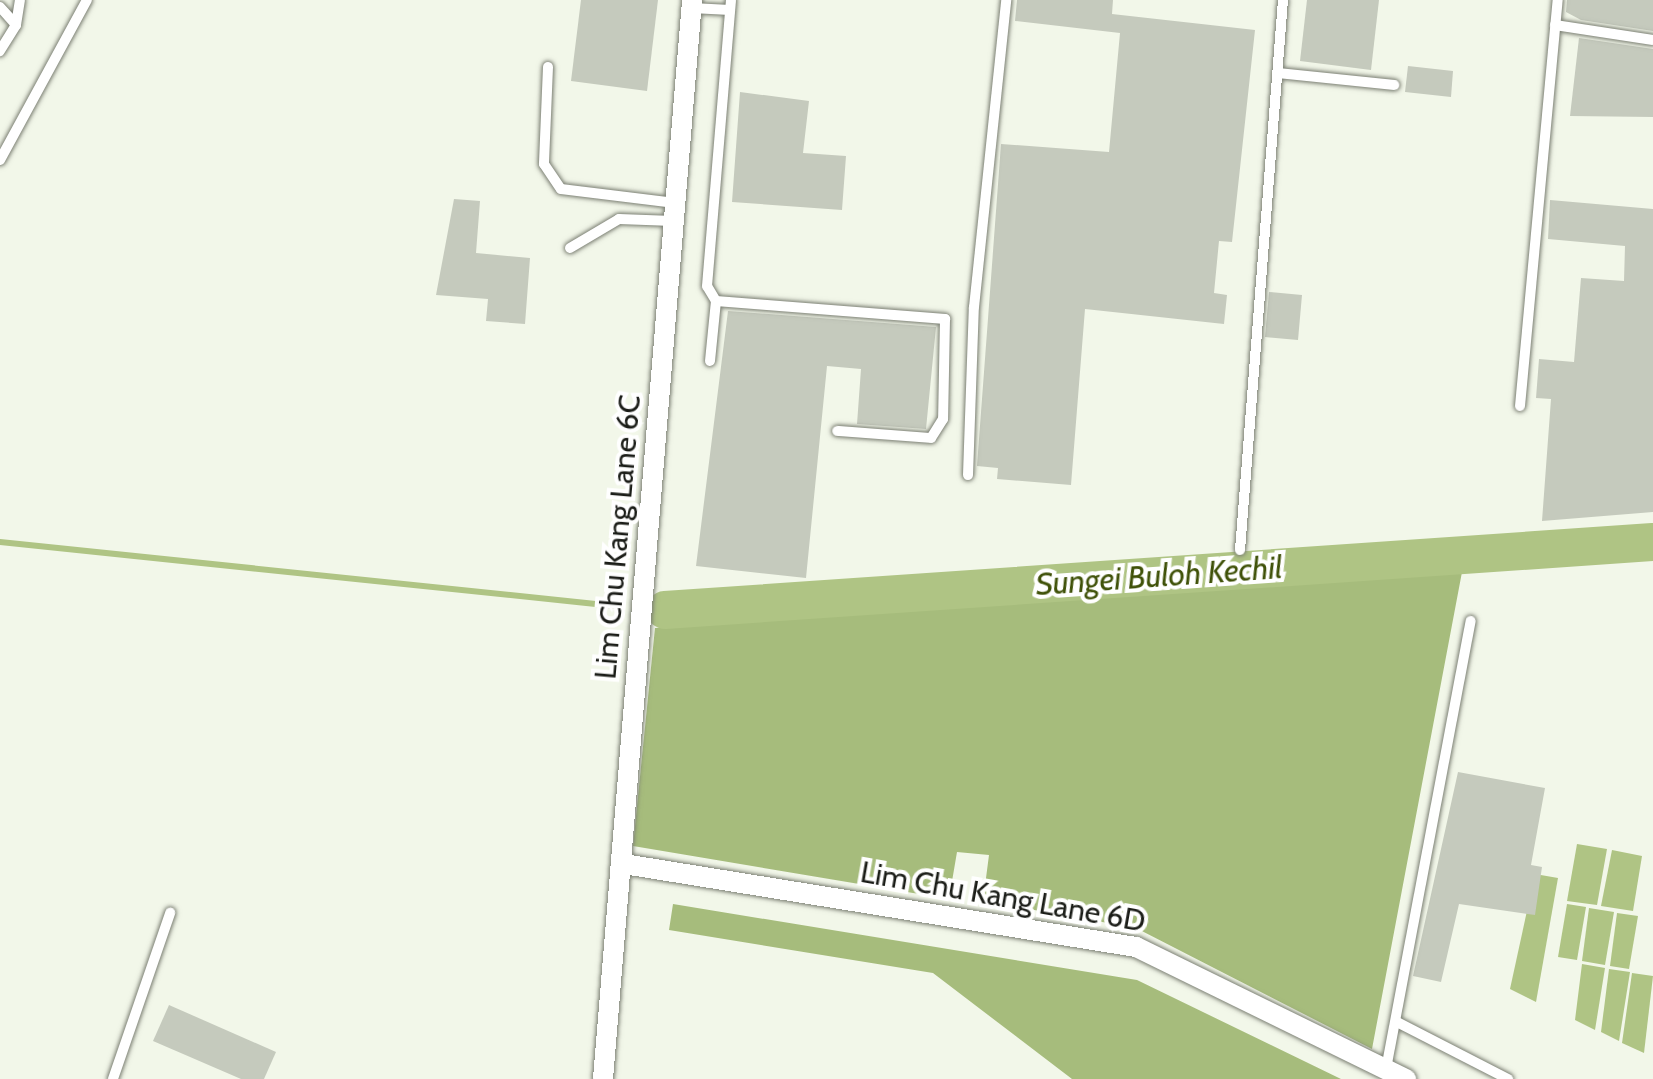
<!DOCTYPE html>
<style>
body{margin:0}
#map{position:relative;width:1653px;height:1079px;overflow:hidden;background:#f2f7e9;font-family:Cabin,sans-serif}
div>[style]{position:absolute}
.forest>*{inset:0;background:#a6bc7c}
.water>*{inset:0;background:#afc484}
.stream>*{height:6px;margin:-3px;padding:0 3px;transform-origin:3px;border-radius:3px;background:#afc484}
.river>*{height:38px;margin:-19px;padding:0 19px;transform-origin:19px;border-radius:19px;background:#afc484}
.building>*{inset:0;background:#c5cabd}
.roads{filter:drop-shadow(0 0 2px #7b7f73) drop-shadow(0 0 2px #7b7f73)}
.service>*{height:10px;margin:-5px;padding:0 5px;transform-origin:5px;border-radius:5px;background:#fff}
.minor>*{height:20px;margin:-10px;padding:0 10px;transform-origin:10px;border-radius:10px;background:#fff}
span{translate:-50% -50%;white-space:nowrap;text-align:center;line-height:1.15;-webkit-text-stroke:8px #fff;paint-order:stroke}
.street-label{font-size:30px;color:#1b1d18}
.water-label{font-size:32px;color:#3f5108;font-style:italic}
</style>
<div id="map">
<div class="forest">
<div style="clip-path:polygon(1462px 572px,1372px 1049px,1136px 928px,983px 901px,989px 855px,957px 852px,949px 899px,633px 846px,655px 628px)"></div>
<div style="clip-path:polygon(673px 904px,1137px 980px,1341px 1079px,1072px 1079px,933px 973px,669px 930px)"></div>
</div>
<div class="water">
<div style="clip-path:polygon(1577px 844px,1607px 849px,1597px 905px,1567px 901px)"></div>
<div style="clip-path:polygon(1612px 850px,1642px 856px,1633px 911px,1601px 906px)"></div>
<div style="clip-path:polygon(1535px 874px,1558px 878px,1536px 1002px,1510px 989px)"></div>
<div style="clip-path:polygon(1567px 904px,1586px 907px,1577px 960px,1558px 957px)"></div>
<div style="clip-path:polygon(1589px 908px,1614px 912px,1605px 965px,1582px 961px)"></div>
<div style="clip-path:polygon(1617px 913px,1638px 916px,1629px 969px,1610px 966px)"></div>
<div style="clip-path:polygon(1582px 964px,1605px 968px,1595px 1030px,1575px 1020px)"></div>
<div style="clip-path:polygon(1609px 969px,1630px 972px,1619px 1041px,1601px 1032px)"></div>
<div style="clip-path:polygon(1632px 973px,1653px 976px,1644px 1053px,1622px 1043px)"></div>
</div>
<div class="stream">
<div style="left:0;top:542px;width:618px;rotate:5.94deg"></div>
</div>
<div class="river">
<div style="left:665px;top:610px;width:990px;rotate:-3.94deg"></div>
</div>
<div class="building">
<div style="clip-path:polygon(581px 0,658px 0,647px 91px,571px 81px)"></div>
<div style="clip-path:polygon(1017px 0,1113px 0,1112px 14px,1255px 30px,1232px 242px,1219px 241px,1214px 293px,1227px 295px,1224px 324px,1085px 309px,1071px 485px,997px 479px,998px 468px,977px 466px,1001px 144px,1109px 152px,1120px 33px,1015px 21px)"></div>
<div style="clip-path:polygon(1307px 0,1379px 0,1371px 70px,1300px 61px)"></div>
<div style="clip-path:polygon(1567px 0,1653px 0,1653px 31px,1581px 20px,1566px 12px)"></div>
<div style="clip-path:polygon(1579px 38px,1653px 49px,1653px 117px,1570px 116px)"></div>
<div style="clip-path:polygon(1408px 66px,1453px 71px,1451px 97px,1405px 92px)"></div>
<div style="clip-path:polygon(740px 92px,809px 101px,803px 153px,846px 156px,842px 210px,732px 202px)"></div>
<div style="clip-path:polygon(454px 199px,480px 201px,476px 253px,530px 258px,525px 324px,486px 321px,488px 299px,436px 295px)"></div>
<div style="clip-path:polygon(1550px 200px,1653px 209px,1653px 512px,1542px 521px,1551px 399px,1536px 398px,1539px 359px,1574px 362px,1581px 278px,1624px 281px,1625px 246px,1548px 239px)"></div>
<div style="clip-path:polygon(1269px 292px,1302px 295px,1298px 340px,1265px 337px)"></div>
<div style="clip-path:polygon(728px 311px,936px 327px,926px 429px,857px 424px,861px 369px,827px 366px,806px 578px,696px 566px)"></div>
<div style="clip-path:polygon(1458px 772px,1545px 788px,1531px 865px,1542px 867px,1535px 915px,1459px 904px,1441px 982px,1413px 976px)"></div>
<div style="clip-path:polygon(169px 1005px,276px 1052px,264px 1079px,241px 1079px,153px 1041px)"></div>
</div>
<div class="roads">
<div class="service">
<div style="left:0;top:7px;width:24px;rotate:48deg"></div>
<div style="left:16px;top:25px;width:31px;rotate:122deg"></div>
<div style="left:692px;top:8px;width:38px;rotate:3deg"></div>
<div style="left:16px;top:25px;width:25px;rotate:-81deg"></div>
<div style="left:1555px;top:25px;width:99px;rotate:8.7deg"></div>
<div style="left:548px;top:67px;width:97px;rotate:92.4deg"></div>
<div style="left:544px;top:164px;width:30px;rotate:56deg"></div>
<div style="left:561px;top:189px;width:115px;rotate:7deg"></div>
<div style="left:1278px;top:73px;width:117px;rotate:5.9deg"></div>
<div style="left:0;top:160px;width:182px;rotate:-61.5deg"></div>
<div style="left:570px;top:248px;width:57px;rotate:-30.6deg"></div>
<div style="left:619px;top:219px;width:54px;rotate:2.1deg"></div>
<div style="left:716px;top:301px;width:230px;rotate:4.5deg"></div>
<div style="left:945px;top:319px;width:100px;rotate:91.1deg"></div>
<div style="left:943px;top:419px;width:22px;rotate:122deg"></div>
<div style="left:931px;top:438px;width:94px;rotate:-175.7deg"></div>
<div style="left:710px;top:361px;width:60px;rotate:-84.3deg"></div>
<div style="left:716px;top:301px;width:17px;rotate:-121deg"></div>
<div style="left:707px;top:286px;width:287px;rotate:-85.2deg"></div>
<div style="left:1520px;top:406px;width:408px;rotate:-84.7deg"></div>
<div style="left:968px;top:475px;width:168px;rotate:-88deg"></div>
<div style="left:974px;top:307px;width:309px;rotate:-84deg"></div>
<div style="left:1240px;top:550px;width:552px;rotate:-85.53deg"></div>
<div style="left:1397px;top:1022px;width:125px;rotate:27.2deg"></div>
<div style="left:1386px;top:1069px;width:456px;rotate:-79.3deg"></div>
<div style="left:113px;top:1079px;width:176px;rotate:-71deg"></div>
</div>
<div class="minor">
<div style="left:624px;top:864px;width:519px;rotate:9.21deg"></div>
<div style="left:1136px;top:947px;width:301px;rotate:26.1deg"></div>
<div style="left:603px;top:1079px;width:1083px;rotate:-85.28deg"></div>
</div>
</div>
<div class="street-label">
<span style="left:618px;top:537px;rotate:-85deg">Lim Chu Kang Lane 6C</span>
<span style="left:1003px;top:897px;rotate:10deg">Lim Chu Kang Lane 6D</span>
</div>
<div class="water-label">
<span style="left:1159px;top:576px;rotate:-4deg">Sungei Buloh Kechil</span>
</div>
</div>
